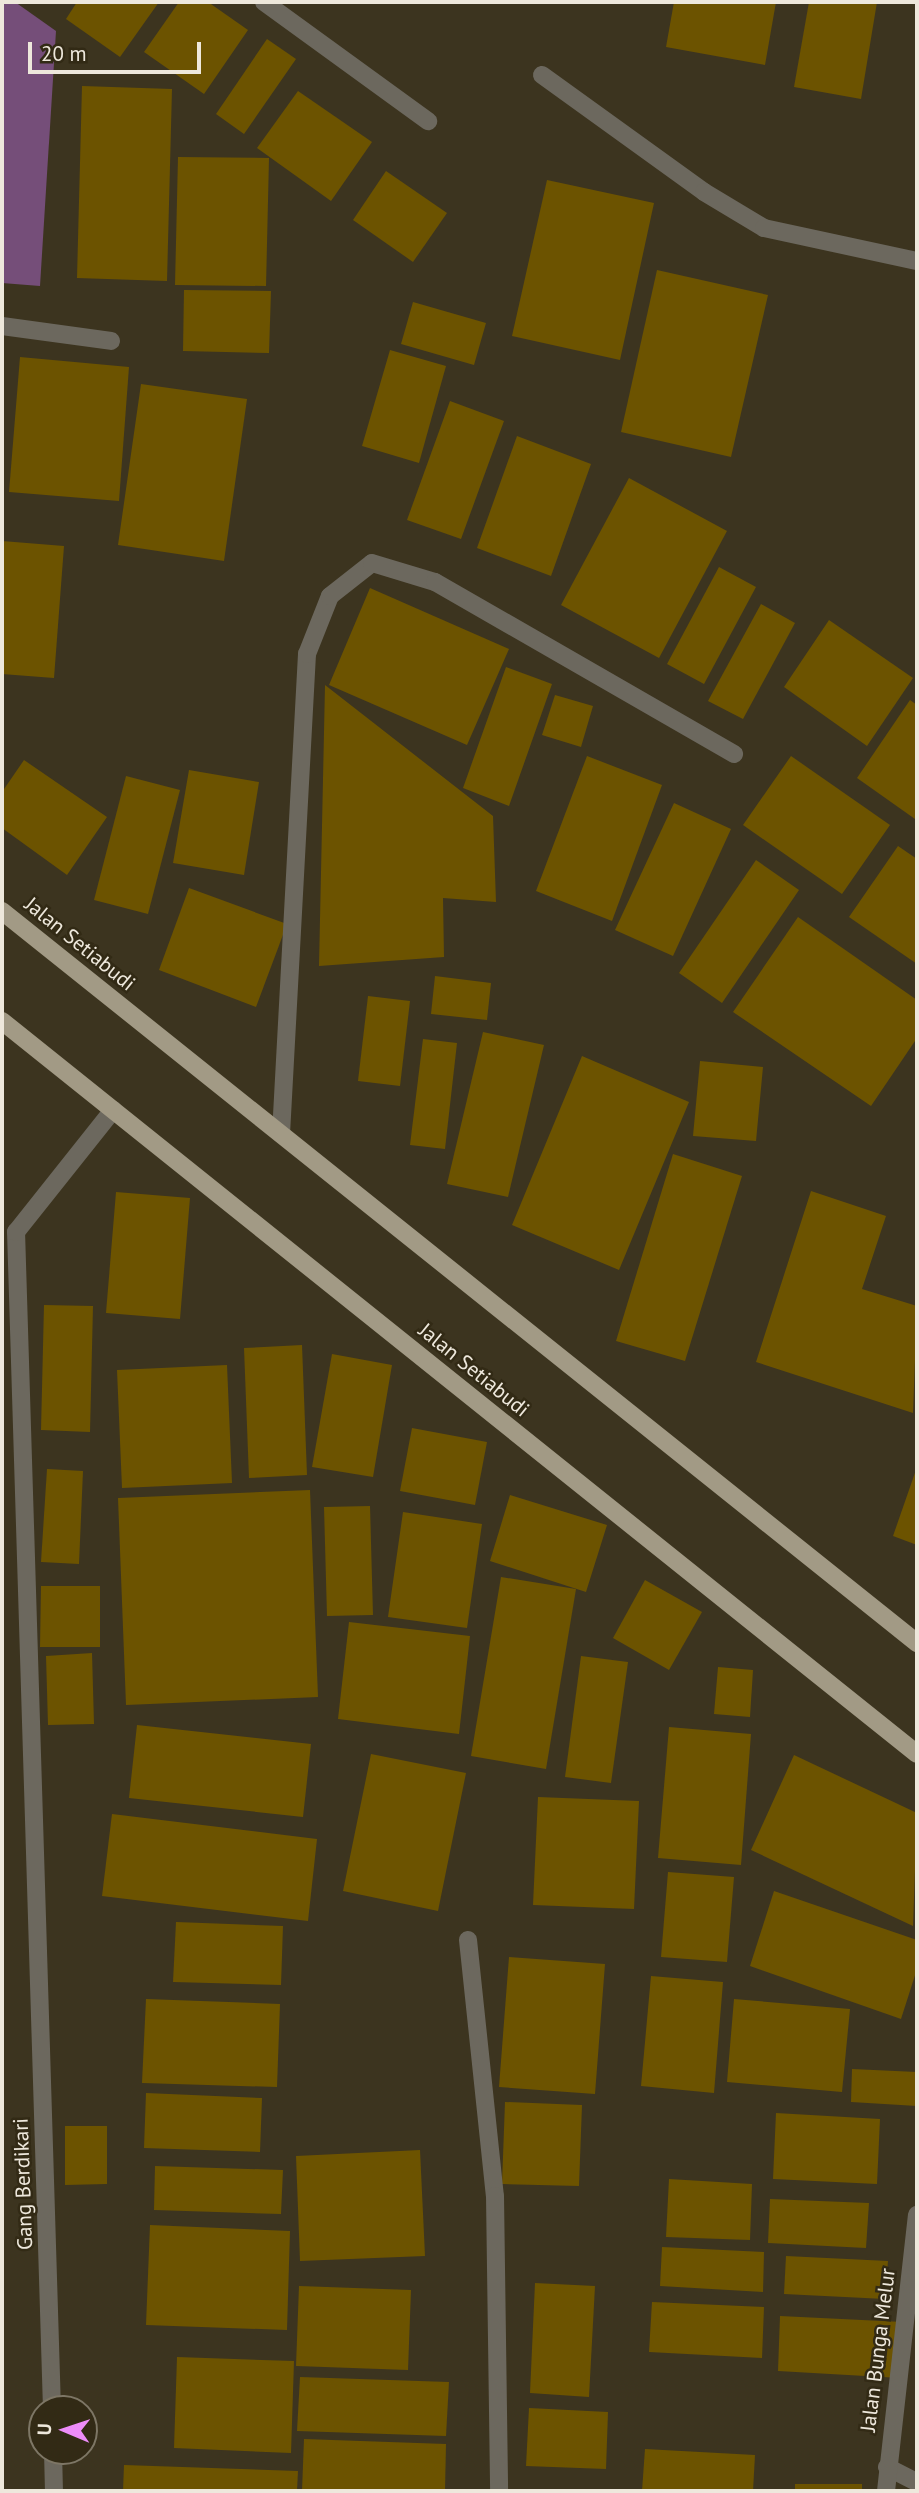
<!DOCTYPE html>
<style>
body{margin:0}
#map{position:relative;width:919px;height:2493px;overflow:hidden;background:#3c341f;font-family:"PT Sans",sans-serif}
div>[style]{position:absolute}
.green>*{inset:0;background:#754e79}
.building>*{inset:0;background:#6c5300}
.minor>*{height:18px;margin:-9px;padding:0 9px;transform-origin:9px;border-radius:9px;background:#6c685e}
.major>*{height:18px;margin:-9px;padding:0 9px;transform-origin:9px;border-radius:9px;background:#a29a85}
span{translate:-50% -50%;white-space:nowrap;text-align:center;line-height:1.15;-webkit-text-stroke:5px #322a15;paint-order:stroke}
.street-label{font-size:21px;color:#eee8dc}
.frame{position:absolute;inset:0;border:4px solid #eee8dc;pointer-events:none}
.north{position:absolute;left:28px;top:2395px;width:70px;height:70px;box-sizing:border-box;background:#322a15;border:2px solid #7d7665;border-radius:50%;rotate:272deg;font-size:19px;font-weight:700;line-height:28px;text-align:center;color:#eee8dc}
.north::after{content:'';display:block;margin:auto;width:24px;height:32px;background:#ed8cf9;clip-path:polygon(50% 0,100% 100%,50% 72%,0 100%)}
.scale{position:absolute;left:28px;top:42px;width:173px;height:32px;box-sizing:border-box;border:4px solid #eee8dc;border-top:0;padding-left:9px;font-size:21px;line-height:24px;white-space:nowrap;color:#eee8dc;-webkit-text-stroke:5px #322a15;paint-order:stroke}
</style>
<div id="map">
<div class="green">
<div style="clip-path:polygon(2px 2px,15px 2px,56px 31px,40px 286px,2px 283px)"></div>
</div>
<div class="building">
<div style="clip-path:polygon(77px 2px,159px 2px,120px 57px,66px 19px)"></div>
<div style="clip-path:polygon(179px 2px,208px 2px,248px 30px,204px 94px,144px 52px)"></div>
<div style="clip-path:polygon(674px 2px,776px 2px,765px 65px,666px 47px)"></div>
<div style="clip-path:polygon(809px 2px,877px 2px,861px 99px,794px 87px)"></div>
<div style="clip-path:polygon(267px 39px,296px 59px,244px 134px,216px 114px)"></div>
<div style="clip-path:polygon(82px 86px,172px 89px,167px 281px,77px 278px)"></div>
<div style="clip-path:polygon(298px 91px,372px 142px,331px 201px,257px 148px)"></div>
<div style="clip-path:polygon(178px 157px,269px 158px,266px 286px,175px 285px)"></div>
<div style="clip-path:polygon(386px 171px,447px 213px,413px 262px,353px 220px)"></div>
<div style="clip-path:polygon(547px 180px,654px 203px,620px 360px,512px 336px)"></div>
<div style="clip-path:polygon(657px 270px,768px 295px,731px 457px,621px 432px)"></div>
<div style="clip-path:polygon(184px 290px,271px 291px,269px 353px,183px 351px)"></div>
<div style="clip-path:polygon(413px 302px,486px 323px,474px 365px,401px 344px)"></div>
<div style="clip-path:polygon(390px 350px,446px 366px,419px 463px,362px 446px)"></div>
<div style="clip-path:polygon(20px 357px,129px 367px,119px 501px,9px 492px)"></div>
<div style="clip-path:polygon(141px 384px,247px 399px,224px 561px,118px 545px)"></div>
<div style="clip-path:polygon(450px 401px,504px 421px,461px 539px,407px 520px)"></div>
<div style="clip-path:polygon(517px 436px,591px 464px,551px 576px,477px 548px)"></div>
<div style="clip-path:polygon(629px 478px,727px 531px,659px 658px,561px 605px)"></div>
<div style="clip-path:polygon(2px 541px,64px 546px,54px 678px,2px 674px)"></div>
<div style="clip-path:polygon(719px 567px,756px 587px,704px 684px,667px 664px)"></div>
<div style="clip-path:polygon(370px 588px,509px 649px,467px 745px,329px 685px)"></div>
<div style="clip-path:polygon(761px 604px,795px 623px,743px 719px,708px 701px)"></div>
<div style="clip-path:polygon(829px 620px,913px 678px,867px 746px,784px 687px)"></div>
<div style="clip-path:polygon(506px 667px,552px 684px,509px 806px,463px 788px)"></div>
<div style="clip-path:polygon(325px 685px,493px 816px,496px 902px,443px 898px,444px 957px,319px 966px)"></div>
<div style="clip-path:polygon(555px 695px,593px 706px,581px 747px,542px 735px)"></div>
<div style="clip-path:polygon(910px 700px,917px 705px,915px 819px,857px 778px)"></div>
<div style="clip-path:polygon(587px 756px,662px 785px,612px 921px,536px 891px)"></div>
<div style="clip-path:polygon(791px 756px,890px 825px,842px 894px,743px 825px)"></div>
<div style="clip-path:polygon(24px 760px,107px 817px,67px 875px,2px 828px,2px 792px)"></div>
<div style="clip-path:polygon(189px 770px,259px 782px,244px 875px,173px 863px)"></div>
<div style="clip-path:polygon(126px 776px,180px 790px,148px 914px,94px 900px)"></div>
<div style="clip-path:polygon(674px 803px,731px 829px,673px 956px,615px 930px)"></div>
<div style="clip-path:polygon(898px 846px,917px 859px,917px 964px,849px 917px)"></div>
<div style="clip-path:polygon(756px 860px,799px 890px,722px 1003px,679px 973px)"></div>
<div style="clip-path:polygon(189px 888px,287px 924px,256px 1007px,159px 970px)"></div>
<div style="clip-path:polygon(798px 917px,917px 1000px,917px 1038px,871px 1106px,733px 1012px)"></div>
<div style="clip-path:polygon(435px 976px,491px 983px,487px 1020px,431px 1014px)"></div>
<div style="clip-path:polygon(368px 996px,410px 1001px,400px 1086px,358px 1081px)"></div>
<div style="clip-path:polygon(483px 1032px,544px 1045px,508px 1197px,447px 1184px)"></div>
<div style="clip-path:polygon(423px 1039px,457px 1043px,445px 1149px,410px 1145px)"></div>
<div style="clip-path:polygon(582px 1056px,689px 1102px,619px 1270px,512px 1225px)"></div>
<div style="clip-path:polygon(700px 1061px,763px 1067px,756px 1141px,693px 1136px)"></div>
<div style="clip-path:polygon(673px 1154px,742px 1176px,685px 1361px,616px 1341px)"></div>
<div style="clip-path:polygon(811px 1191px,886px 1216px,862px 1289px,917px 1306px,913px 1413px,756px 1362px)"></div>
<div style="clip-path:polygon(116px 1192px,190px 1198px,180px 1319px,106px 1313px)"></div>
<div style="clip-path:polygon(44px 1305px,93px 1306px,90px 1432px,41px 1430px)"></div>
<div style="clip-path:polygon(302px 1345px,307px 1475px,249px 1478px,244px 1348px)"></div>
<div style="clip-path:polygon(332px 1354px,392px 1365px,373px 1477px,312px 1467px)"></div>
<div style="clip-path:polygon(227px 1365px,232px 1483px,122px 1488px,117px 1370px)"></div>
<div style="clip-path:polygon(412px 1428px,487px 1442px,475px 1505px,400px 1491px)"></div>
<div style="clip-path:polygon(917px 1467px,917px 1545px,893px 1536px)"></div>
<div style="clip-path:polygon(47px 1469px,83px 1471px,79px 1564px,41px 1562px)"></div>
<div style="clip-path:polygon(310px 1490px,318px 1697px,126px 1705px,118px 1498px)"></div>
<div style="clip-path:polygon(510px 1495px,607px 1525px,586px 1592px,490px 1561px)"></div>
<div style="clip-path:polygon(370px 1506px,373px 1615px,327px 1616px,324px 1507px)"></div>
<div style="clip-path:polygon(403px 1512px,482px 1524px,467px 1628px,388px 1617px)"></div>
<div style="clip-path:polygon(501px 1577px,576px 1589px,546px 1769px,471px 1756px)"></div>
<div style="clip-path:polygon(645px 1580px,702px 1612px,669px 1670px,613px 1638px)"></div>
<div style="clip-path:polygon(41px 1586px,100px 1586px,100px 1647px,40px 1647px)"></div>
<div style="clip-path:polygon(349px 1622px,470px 1636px,459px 1734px,338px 1719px)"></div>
<div style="clip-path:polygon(92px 1653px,94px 1724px,48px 1725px,46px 1656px)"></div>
<div style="clip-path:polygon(581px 1656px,628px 1662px,611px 1783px,565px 1777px)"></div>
<div style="clip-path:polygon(718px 1667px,753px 1670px,750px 1717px,714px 1714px)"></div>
<div style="clip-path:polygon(137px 1725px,311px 1744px,303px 1817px,129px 1798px)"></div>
<div style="clip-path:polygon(669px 1727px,751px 1734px,741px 1865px,658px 1858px)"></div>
<div style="clip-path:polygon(371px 1754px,466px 1773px,438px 1911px,343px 1891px)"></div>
<div style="clip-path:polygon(794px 1755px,917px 1813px,913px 1926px,751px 1850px)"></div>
<div style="clip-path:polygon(538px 1797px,639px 1801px,634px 1909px,533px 1905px)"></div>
<div style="clip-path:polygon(112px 1814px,317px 1839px,308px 1921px,102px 1896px)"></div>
<div style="clip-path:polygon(668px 1872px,734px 1877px,727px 1962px,661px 1957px)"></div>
<div style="clip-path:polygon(774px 1891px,917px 1940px,917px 1969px,901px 2019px,750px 1966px)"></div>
<div style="clip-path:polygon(176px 1922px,283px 1926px,281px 1985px,173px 1982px)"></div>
<div style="clip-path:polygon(509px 1957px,605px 1964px,595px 2094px,499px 2087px)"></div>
<div style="clip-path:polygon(651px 1976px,723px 1982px,714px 2093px,641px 2086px)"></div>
<div style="clip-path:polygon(146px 1999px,280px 2004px,277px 2087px,142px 2083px)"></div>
<div style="clip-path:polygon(734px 1999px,850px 2009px,842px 2092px,727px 2082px)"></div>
<div style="clip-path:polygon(852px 2069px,917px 2072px,917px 2106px,851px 2102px)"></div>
<div style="clip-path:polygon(146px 2093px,262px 2098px,260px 2152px,144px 2148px)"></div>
<div style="clip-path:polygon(505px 2102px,582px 2105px,579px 2186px,502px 2184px)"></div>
<div style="clip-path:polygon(776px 2113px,880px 2119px,877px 2184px,773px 2179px)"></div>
<div style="clip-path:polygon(65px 2126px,107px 2126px,107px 2184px,65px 2185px)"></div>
<div style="clip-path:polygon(420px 2150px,425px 2256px,300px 2261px,296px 2156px)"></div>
<div style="clip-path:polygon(155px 2166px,283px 2170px,281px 2214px,154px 2210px)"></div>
<div style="clip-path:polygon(669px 2179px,752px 2184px,750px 2240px,666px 2237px)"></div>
<div style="clip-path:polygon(770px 2199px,869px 2203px,866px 2248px,768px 2243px)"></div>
<div style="clip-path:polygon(150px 2225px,290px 2231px,287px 2330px,146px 2325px)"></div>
<div style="clip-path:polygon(662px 2247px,764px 2252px,763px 2292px,660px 2286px)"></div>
<div style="clip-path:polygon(786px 2256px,888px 2261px,885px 2299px,784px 2294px)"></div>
<div style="clip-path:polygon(535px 2283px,595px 2286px,589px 2397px,530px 2393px)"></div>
<div style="clip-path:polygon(299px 2286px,411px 2290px,408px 2370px,296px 2366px)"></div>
<div style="clip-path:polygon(652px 2302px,764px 2307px,762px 2358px,649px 2352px)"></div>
<div style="clip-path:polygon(780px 2316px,903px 2322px,900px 2378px,778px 2371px)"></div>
<div style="clip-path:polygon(177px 2357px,294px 2361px,291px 2453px,174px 2448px)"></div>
<div style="clip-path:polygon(300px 2377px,449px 2382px,446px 2436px,297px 2431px)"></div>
<div style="clip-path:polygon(529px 2408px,608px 2412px,606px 2469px,526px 2466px)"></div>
<div style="clip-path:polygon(304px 2439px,446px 2444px,445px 2491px,302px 2491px)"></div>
<div style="clip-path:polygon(645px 2449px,755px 2455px,753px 2491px,642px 2491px)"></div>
<div style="clip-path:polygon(124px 2465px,298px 2471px,297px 2491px,123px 2491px)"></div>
<div style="clip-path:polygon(795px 2484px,862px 2484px,862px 2491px,795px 2491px)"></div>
</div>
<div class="minor">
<div style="left:264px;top:2px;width:203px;rotate:36deg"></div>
<div style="left:542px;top:75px;width:200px;rotate:35.8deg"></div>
<div style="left:704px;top:192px;width:70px;rotate:31deg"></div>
<div style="left:764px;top:228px;width:157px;rotate:12.2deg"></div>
<div style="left:2px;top:326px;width:110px;rotate:7.8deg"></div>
<div style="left:281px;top:1134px;width:481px;rotate:-86.9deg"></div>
<div style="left:307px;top:654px;width:62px;rotate:-68.4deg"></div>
<div style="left:330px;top:596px;width:53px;rotate:-38.2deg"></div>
<div style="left:372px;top:563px;width:66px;rotate:16.8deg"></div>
<div style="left:435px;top:582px;width:345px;rotate:29.9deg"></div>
<div style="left:468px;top:1940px;width:257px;rotate:84deg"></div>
<div style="left:495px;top:2196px;width:295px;rotate:89.2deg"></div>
<div style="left:52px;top:2409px;width:1178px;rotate:-91.75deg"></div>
<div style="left:16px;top:1232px;width:156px;rotate:-51.5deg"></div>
<div style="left:53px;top:2451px;width:40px;rotate:88.6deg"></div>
<div style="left:887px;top:2467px;width:34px;rotate:27deg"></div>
<div style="left:886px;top:2491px;width:278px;rotate:-83.6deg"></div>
</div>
<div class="major">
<div style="left:2px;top:911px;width:1172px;rotate:38.66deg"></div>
<div style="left:2px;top:1021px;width:1172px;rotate:38.7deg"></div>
</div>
<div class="street-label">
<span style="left:80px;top:944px;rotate:39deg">Jalan Setiabudi</span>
<span style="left:474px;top:1370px;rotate:39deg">Jalan Setiabudi</span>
<span style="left:23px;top:2184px;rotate:-92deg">Gang Berdikari</span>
<span style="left:878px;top:2350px;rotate:-83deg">Jalan Bunga Melur</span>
</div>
<div class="frame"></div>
<div class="north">U</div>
<div class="scale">20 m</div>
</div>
